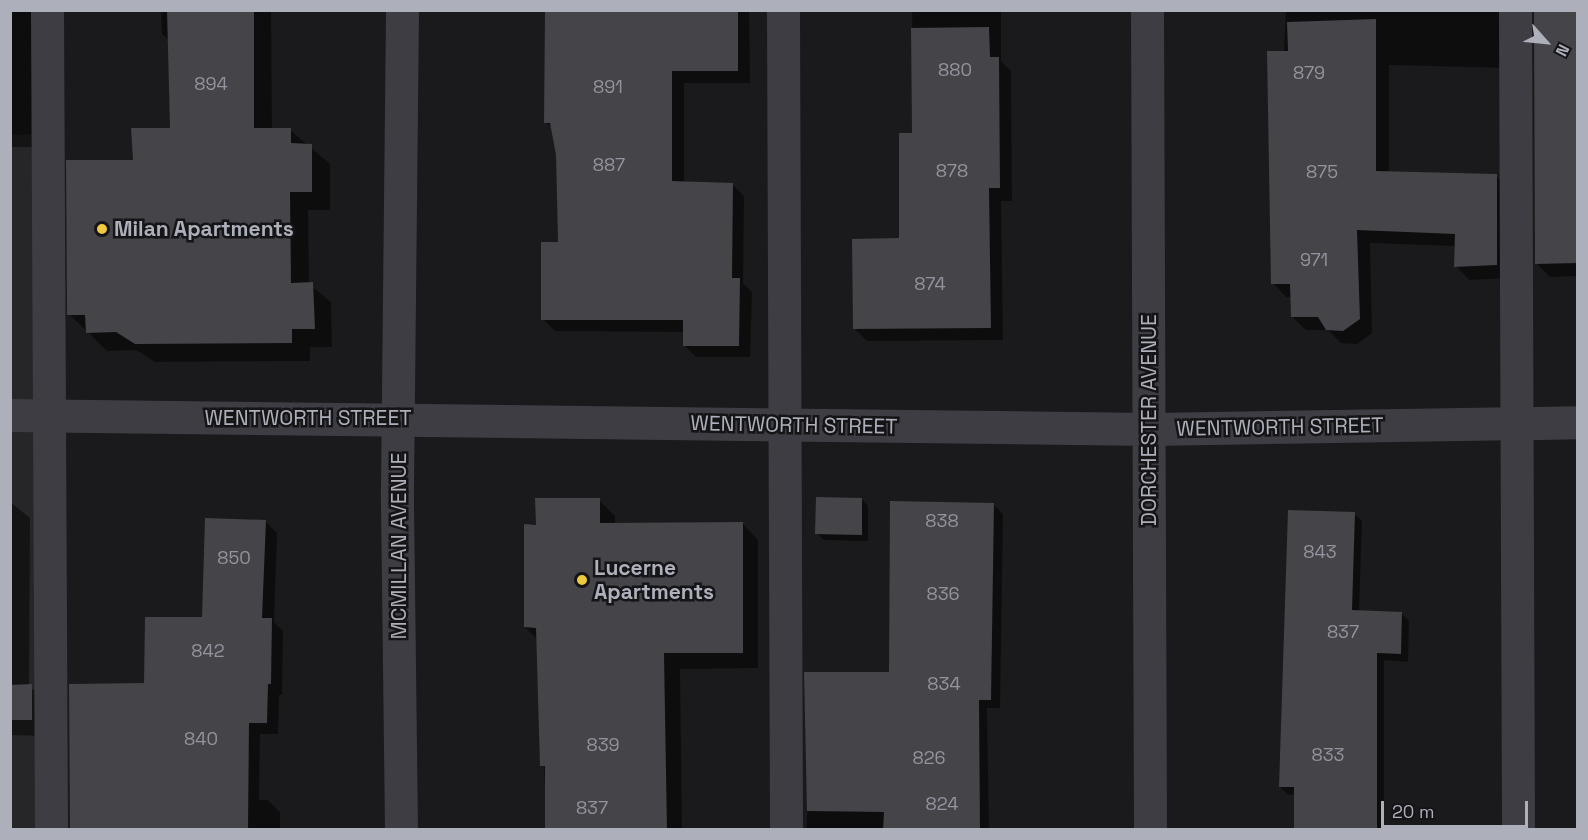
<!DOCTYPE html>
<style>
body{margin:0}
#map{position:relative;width:1588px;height:840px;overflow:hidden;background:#1a1a1c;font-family:"Space Grotesk",sans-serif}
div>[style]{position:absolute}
.built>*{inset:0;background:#262629}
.shadow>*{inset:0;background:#0007}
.building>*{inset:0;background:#444449}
.minor>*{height:33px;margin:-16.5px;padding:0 16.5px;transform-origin:16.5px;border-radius:16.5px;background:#3d3d43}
.dots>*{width:16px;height:16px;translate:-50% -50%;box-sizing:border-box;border:3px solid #151517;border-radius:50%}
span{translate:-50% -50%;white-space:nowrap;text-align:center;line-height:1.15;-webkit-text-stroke:5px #151517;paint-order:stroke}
.number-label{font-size:18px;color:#93949e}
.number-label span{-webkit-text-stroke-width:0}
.poi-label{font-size:21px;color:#adafbb;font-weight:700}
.left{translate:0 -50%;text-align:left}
.street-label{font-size:21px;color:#adafbb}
.frame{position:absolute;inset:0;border:12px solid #adafbb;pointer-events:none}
.north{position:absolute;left:1516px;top:12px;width:60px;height:60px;-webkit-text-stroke:4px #151517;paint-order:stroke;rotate:117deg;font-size:16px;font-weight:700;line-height:24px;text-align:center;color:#adafbb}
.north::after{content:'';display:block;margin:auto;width:21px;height:27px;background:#adafbb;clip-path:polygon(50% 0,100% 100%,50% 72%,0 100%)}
.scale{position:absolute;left:1381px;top:801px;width:147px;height:27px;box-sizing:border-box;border:3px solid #adafbb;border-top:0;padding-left:8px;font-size:18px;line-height:21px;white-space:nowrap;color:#adafbb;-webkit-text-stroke:4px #151517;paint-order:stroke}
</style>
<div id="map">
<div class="built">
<div style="clip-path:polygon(48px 134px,51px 829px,11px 829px,10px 135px)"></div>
</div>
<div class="shadow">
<div style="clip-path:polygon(10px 10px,39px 10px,40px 147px,10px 147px)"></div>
<div style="clip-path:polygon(161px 10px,271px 10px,272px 130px,290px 130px,330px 164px,330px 210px,308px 210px,309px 284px,331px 302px,332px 347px,310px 347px,310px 361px,155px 362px,136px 350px,107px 351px,69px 314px,134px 161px,171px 130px,170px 41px,162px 34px)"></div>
<div style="clip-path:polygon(546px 10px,749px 10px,750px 83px,684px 83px,684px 183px,732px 184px,744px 196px,743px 283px,752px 292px,750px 357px,696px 357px,684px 345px,684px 332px,555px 331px,543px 319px,560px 243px,557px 154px,553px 129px,546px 122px)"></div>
<div style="clip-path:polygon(912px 10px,1001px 10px,1001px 61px,1011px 71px,1012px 201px,1001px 201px,1003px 340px,867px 341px,854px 328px,900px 240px,914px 134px)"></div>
<div style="clip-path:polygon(1286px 10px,1518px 10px,1509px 68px,1389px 65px,1389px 172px,1496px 176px,1510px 189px,1510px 278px,1469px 280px,1456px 266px,1456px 246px,1370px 243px,1372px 333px,1357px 344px,1341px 343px,1328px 330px,1306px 330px,1292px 317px,1292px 297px,1286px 297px,1273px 283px)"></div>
<div style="clip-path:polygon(1535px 10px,1578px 10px,1578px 276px,1550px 277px,1536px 263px)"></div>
<div style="clip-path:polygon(862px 499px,868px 506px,868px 541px,823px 540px,817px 533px)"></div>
<div style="clip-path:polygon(599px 500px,615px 516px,615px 524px,742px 523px,758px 540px,758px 668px,680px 669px,682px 830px,547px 830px,538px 640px,525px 627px,537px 526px)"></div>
<div style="clip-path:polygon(10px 502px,30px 518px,29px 686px,47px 702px,47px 736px,10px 735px)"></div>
<div style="clip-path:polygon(994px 505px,1003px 514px,1000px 708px,987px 708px,989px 830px,806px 830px,809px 792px,890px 674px)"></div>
<div style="clip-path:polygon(1354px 514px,1362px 521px,1359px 612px,1401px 613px,1409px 621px,1408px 662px,1384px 660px,1384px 830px,1295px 830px,1296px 794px,1288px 795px,1280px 787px)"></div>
<div style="clip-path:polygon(265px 521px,277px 533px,274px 622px,283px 631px,282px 695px,279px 695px,278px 734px,260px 734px,259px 800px,268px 800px,280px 812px,280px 830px,72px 830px,146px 684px,203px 619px)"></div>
</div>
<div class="building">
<div style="clip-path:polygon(167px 10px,254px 10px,254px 128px,291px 128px,291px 143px,312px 144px,312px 192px,290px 192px,291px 283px,313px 282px,315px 329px,292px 329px,292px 343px,135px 344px,116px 332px,86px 333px,85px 315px,67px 315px,66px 160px,133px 160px,131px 128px,170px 128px)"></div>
<div style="clip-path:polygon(545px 10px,738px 10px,738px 71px,672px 71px,672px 181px,733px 183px,732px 278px,740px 278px,739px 346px,683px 346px,683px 320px,541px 320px,541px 242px,558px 242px,556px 155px,550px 123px,544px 123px)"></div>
<div style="clip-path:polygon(1534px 10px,1576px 10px,1578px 263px,1535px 264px)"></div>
<div style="clip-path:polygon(1376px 19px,1376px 171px,1497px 174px,1497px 265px,1454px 267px,1455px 234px,1357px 230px,1360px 319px,1343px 331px,1326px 330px,1318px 317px,1291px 317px,1290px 284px,1271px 284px,1267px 51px,1288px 51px,1287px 22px)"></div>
<div style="clip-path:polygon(989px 27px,990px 57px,999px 57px,1000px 188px,989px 188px,991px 328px,853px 329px,852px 239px,899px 238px,899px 133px,912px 133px,911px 28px)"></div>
<div style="clip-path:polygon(816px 497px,862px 498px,862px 535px,815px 534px)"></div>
<div style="clip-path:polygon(535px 498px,600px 498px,600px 523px,743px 522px,743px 653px,664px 653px,667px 830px,545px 830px,545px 766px,540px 766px,536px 628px,524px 627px,524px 524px,536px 525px)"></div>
<div style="clip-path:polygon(890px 501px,994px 503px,991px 700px,979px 700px,980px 830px,883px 830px,884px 812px,807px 811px,804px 672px,889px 672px)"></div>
<div style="clip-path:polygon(1288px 510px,1355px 512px,1352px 610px,1402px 612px,1401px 654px,1377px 653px,1377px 830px,1294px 830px,1294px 787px,1279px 787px)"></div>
<div style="clip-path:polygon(205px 518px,266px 520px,262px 618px,272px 618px,271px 684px,268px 684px,267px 723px,249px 723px,248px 830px,70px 830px,69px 684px,144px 683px,145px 617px,202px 617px)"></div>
<div style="clip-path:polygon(32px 684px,32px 720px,10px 720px,10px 685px)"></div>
</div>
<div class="minor">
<div style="left:47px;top:10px;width:820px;rotate:89.72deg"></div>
<div style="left:783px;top:10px;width:820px;rotate:89.79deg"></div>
<div style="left:1147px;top:10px;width:820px;rotate:89.79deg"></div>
<div style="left:1515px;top:10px;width:820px;rotate:89.79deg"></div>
<div style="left:10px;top:415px;width:1140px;rotate:0.7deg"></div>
<div style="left:1150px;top:429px;width:428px;rotate:-0.9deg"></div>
<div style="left:401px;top:830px;width:342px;rotate:-90.7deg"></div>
<div style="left:397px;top:488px;width:478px;rotate:-89.4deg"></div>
</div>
<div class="dots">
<div style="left:102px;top:229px;background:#efc93f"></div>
<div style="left:582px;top:580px;background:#efc93f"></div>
</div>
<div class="number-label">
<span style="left:955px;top:70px">880</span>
<span style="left:1309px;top:73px">879</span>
<span style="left:211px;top:84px">894</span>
<span style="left:608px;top:87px">891</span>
<span style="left:609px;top:165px">887</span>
<span style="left:952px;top:171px">878</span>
<span style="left:1322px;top:172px">875</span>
<span style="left:1314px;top:260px">971</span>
<span style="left:930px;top:284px">874</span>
<span style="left:942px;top:521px">838</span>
<span style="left:1320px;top:552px">843</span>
<span style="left:234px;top:558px">850</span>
<span style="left:943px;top:594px">836</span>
<span style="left:1343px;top:632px">837</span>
<span style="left:208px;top:651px">842</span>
<span style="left:944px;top:684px">834</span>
<span style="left:201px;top:739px">840</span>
<span style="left:603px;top:745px">839</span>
<span style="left:1328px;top:755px">833</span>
<span style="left:929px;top:758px">826</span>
<span style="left:942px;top:804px">824</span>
<span style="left:592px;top:808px">837</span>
</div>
<div class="poi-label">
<span class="left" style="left:114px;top:229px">Milan Apartments</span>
<span class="left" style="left:594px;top:580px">Lucerne<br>Apartments</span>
</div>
<div class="street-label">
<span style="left:308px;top:418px">WENTWORTH STREET</span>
<span style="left:1149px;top:420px;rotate:-90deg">DORCHESTER AVENUE</span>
<span style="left:794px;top:425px;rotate:1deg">WENTWORTH STREET</span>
<span style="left:1280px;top:427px;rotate:-1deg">WENTWORTH STREET</span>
<span style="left:399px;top:546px;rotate:-90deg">MCMILLAN AVENUE</span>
</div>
<div class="frame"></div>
<div class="north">N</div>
<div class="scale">20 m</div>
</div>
